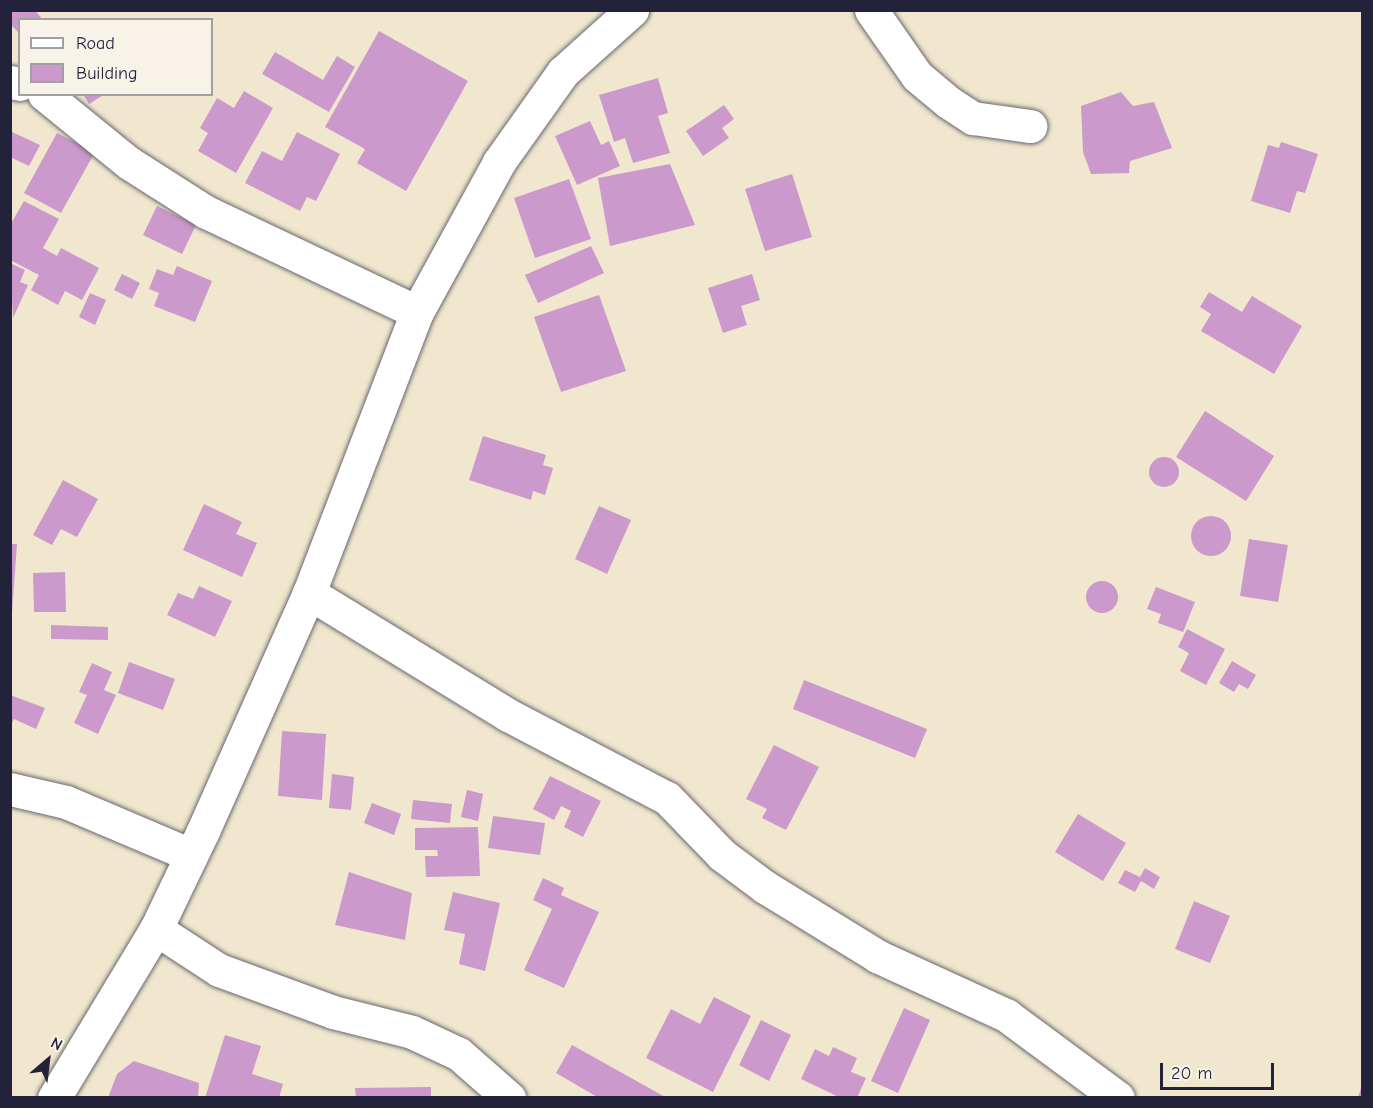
<!DOCTYPE html>
<style>
body{margin:0}
#map{position:relative;width:1373px;height:1108px;overflow:hidden;background:#f1e7ce;font-family:"Comic Neue",sans-serif}
div>[style]{position:absolute}
.building>*{inset:0;background:#cb99cc}
.round{border-radius:50%}
.roads{filter:drop-shadow(0 0 2px #6a676e) drop-shadow(0 0 2px #6a676e)}
.minor>*{height:33px;margin:-16.5px;padding:0 16.5px;transform-origin:16.5px;border-radius:16.5px;background:#fff}
span{translate:-50% -50%;white-space:nowrap;text-align:center;line-height:1.15;-webkit-text-stroke:4.5px #f7f3e8;paint-order:stroke}
.frame{position:absolute;inset:0;border:12px solid #22223b;pointer-events:none}
.legend{position:absolute;left:18px;top:18px;width:195px;height:78px;box-sizing:border-box;background:#f7f3e8;border:2px solid #a29fa3;margin:0;padding:8px 10px;list-style:none;font-size:18px;color:#22223b}
.legend li{display:flex;align-items:center;gap:12px;height:30px}
.legend b{width:30px;border:2px solid #a29fa3}
.north{position:absolute;left:18px;top:1030px;width:60px;height:60px;-webkit-text-stroke:4px #f7f3e8;paint-order:stroke;rotate:28deg;font-size:16px;font-weight:700;line-height:24px;text-align:center;color:#22223b}
.north::after{content:'';display:block;margin:auto;width:21px;height:27px;background:#22223b;clip-path:polygon(50% 0,100% 100%,50% 72%,0 100%)}
.scale{position:absolute;left:1160px;top:1063px;width:114px;height:27px;box-sizing:border-box;border:3px solid #22223b;border-top:0;padding-left:8px;font-size:18px;line-height:21px;white-space:nowrap;color:#22223b;-webkit-text-stroke:4px #f7f3e8;paint-order:stroke}
</style>
<div id="map">
<div class="building">
<div style="clip-path:polygon(10px 10px,35px 10px,43px 20px,20px 20px,20px 34px,10px 24px)"></div>
<div style="clip-path:polygon(379px 31px,468px 81px,406px 191px,357px 163px,365px 149px,325px 127px)"></div>
<div style="clip-path:polygon(275px 52px,323px 80px,337px 56px,355px 67px,329px 112px,262px 74px)"></div>
<div style="clip-path:polygon(658px 78px,668px 113px,658px 116px,670px 153px,633px 163px,625px 138px,614px 142px,599px 95px)"></div>
<div style="clip-path:polygon(244px 91px,273px 108px,236px 173px,198px 151px,208px 133px,200px 128px,217px 98px,234px 108px)"></div>
<div style="clip-path:polygon(1121px 92px,1133px 106px,1154px 102px,1172px 148px,1130px 161px,1129px 173px,1091px 174px,1083px 152px,1081px 106px)"></div>
<div style="clip-path:polygon(83px 94px,105px 94px,89px 104px)"></div>
<div style="clip-path:polygon(724px 105px,734px 119px,722px 128px,729px 138px,703px 156px,686px 131px)"></div>
<div style="clip-path:polygon(590px 121px,601px 145px,609px 141px,620px 166px,577px 185px,555px 136px)"></div>
<div style="clip-path:polygon(10px 131px,40px 145px,29px 166px,10px 157px)"></div>
<div style="clip-path:polygon(297px 132px,340px 154px,316px 201px,307px 197px,300px 211px,245px 183px,262px 151px,282px 161px)"></div>
<div style="clip-path:polygon(57px 133px,95px 152px,61px 213px,24px 193px)"></div>
<div style="clip-path:polygon(1281px 142px,1318px 154px,1305px 193px,1297px 191px,1290px 213px,1251px 201px,1268px 145px,1279px 148px)"></div>
<div style="clip-path:polygon(670px 164px,695px 225px,610px 246px,598px 178px)"></div>
<div style="clip-path:polygon(792px 174px,812px 237px,765px 251px,745px 189px)"></div>
<div style="clip-path:polygon(569px 179px,591px 239px,535px 258px,514px 198px)"></div>
<div style="clip-path:polygon(24px 201px,59px 219px,43px 248px,57px 256px,61px 248px,99px 268px,82px 300px,65px 291px,58px 305px,31px 290px,39px 275px,10px 260px,10px 225px)"></div>
<div style="clip-path:polygon(157px 206px,196px 225px,182px 254px,143px 235px)"></div>
<div style="clip-path:polygon(591px 246px,604px 273px,538px 303px,525px 275px)"></div>
<div style="clip-path:polygon(10px 263px,25px 270px,20px 282px,28px 285px,13px 318px)"></div>
<div style="clip-path:polygon(177px 266px,212px 281px,195px 322px,154px 306px,159px 293px,149px 289px,157px 269px,173px 275px)"></div>
<div style="clip-path:polygon(122px 274px,140px 283px,132px 299px,114px 290px)"></div>
<div style="clip-path:polygon(752px 274px,760px 300px,741px 306px,747px 325px,723px 333px,708px 288px)"></div>
<div style="clip-path:polygon(1209px 292px,1242px 312px,1252px 296px,1302px 326px,1274px 374px,1201px 331px,1211px 314px,1200px 307px)"></div>
<div style="clip-path:polygon(90px 293px,106px 300px,95px 325px,79px 317px)"></div>
<div style="clip-path:polygon(599px 295px,626px 371px,561px 392px,534px 317px)"></div>
<div style="clip-path:polygon(1205px 411px,1274px 456px,1246px 501px,1176px 457px)"></div>
<div style="clip-path:polygon(483px 436px,546px 455px,543px 465px,553px 468px,545px 495px,533px 491px,531px 500px,469px 480px)"></div>
<div class="round" style="left:1149px;top:457px;width:30px;height:30px"></div>
<div style="clip-path:polygon(63px 480px,98px 499px,77px 537px,61px 529px,52px 545px,33px 535px)"></div>
<div style="clip-path:polygon(204px 504px,242px 522px,236px 534px,257px 543px,242px 577px,183px 550px)"></div>
<div style="clip-path:polygon(599px 506px,631px 520px,607px 574px,575px 559px)"></div>
<div class="round" style="left:1191px;top:516px;width:40px;height:40px"></div>
<div style="clip-path:polygon(1249px 539px,1288px 545px,1278px 602px,1240px 596px)"></div>
<div style="clip-path:polygon(10px 544px,17px 544px,12px 612px,10px 612px)"></div>
<div style="clip-path:polygon(65px 572px,66px 612px,34px 612px,33px 573px)"></div>
<div class="round" style="left:1086px;top:581px;width:32px;height:32px"></div>
<div style="clip-path:polygon(199px 586px,232px 601px,215px 637px,167px 615px,178px 593px,193px 599px)"></div>
<div style="clip-path:polygon(1156px 587px,1195px 602px,1183px 632px,1158px 623px,1161px 614px,1147px 609px)"></div>
<div style="clip-path:polygon(51px 625px,108px 627px,108px 640px,51px 639px)"></div>
<div style="clip-path:polygon(1187px 629px,1225px 649px,1206px 685px,1180px 671px,1189px 653px,1178px 647px)"></div>
<div style="clip-path:polygon(1232px 661px,1256px 675px,1248px 689px,1239px 684px,1234px 692px,1219px 683px)"></div>
<div style="clip-path:polygon(129px 662px,175px 679px,163px 710px,118px 693px)"></div>
<div style="clip-path:polygon(92px 663px,112px 672px,104px 690px,116px 695px,98px 734px,74px 723px,87px 695px,79px 692px)"></div>
<div style="clip-path:polygon(804px 680px,927px 729px,915px 758px,793px 709px)"></div>
<div style="clip-path:polygon(10px 695px,45px 708px,36px 729px,14px 719px,10px 726px)"></div>
<div style="clip-path:polygon(282px 731px,326px 734px,322px 800px,278px 796px)"></div>
<div style="clip-path:polygon(774px 745px,819px 767px,786px 830px,762px 818px,767px 809px,746px 799px)"></div>
<div style="clip-path:polygon(332px 774px,354px 777px,351px 810px,329px 808px)"></div>
<div style="clip-path:polygon(550px 776px,601px 801px,583px 837px,564px 827px,571px 811px,561px 806px,554px 820px,533px 809px)"></div>
<div style="clip-path:polygon(467px 790px,483px 794px,478px 821px,461px 817px)"></div>
<div style="clip-path:polygon(413px 800px,452px 804px,450px 823px,411px 819px)"></div>
<div style="clip-path:polygon(372px 803px,401px 814px,394px 835px,364px 823px)"></div>
<div style="clip-path:polygon(1078px 814px,1126px 843px,1103px 881px,1055px 852px)"></div>
<div style="clip-path:polygon(493px 816px,545px 823px,540px 855px,488px 848px)"></div>
<div style="clip-path:polygon(478px 827px,480px 876px,426px 877px,425px 856px,438px 856px,437px 850px,415px 850px,415px 828px)"></div>
<div style="clip-path:polygon(1145px 868px,1160px 877px,1154px 889px,1141px 881px,1135px 892px,1118px 883px,1125px 870px,1140px 877px)"></div>
<div style="clip-path:polygon(349px 872px,412px 893px,405px 940px,335px 925px)"></div>
<div style="clip-path:polygon(543px 878px,564px 888px,561px 895px,599px 912px,564px 988px,524px 970px,552px 909px,533px 900px)"></div>
<div style="clip-path:polygon(453px 892px,500px 903px,485px 971px,459px 964px,465px 934px,444px 930px)"></div>
<div style="clip-path:polygon(1194px 901px,1230px 916px,1210px 963px,1175px 949px)"></div>
<div style="clip-path:polygon(714px 997px,751px 1016px,713px 1092px,646px 1058px,671px 1009px,700px 1024px)"></div>
<div style="clip-path:polygon(904px 1008px,930px 1020px,898px 1093px,871px 1081px)"></div>
<div style="clip-path:polygon(761px 1020px,791px 1035px,769px 1081px,739px 1065px)"></div>
<div style="clip-path:polygon(225px 1035px,261px 1046px,252px 1074px,283px 1084px,279px 1098px,205px 1098px)"></div>
<div style="clip-path:polygon(572px 1045px,667px 1098px,599px 1098px,556px 1073px)"></div>
<div style="clip-path:polygon(833px 1047px,857px 1058px,851px 1072px,866px 1078px,857px 1098px,841px 1098px,801px 1079px,815px 1049px,829px 1056px)"></div>
<div style="clip-path:polygon(134px 1061px,199px 1083px,198px 1098px,108px 1098px,117px 1074px)"></div>
<div style="clip-path:polygon(1362px 1084px,1362px 1098px,1358px 1098px)"></div>
<div style="clip-path:polygon(431px 1087px,431px 1098px,356px 1098px,355px 1088px)"></div>
</div>
<div class="roads">
<div class="minor">
<div style="left:871px;top:10px;width:80px;rotate:55.1deg"></div>
<div style="left:917px;top:76px;width:40px;rotate:40deg"></div>
<div style="left:948px;top:102px;width:30px;rotate:33deg"></div>
<div style="left:973px;top:118px;width:58px;rotate:8deg"></div>
<div style="left:10px;top:82px;width:10px;rotate:11deg"></div>
<div style="left:44px;top:94px;width:109px;rotate:39.1deg"></div>
<div style="left:129px;top:163px;width:91px;rotate:32.5deg"></div>
<div style="left:206px;top:212px;width:233px;rotate:25.4deg"></div>
<div style="left:309px;top:593px;width:233px;rotate:31.5deg"></div>
<div style="left:508px;top:715px;width:179px;rotate:27.6deg"></div>
<div style="left:667px;top:798px;width:79px;rotate:46deg"></div>
<div style="left:722px;top:855px;width:54px;rotate:36.7deg"></div>
<div style="left:765px;top:887px;width:132px;rotate:31.6deg"></div>
<div style="left:877px;top:956px;width:142px;rotate:24.6deg"></div>
<div style="left:1006px;top:1015px;width:139px;rotate:36.5deg"></div>
<div style="left:10px;top:789px;width:57px;rotate:13.1deg"></div>
<div style="left:66px;top:802px;width:136px;rotate:23deg"></div>
<div style="left:156px;top:929px;width:75px;rotate:33.1deg"></div>
<div style="left:219px;top:970px;width:121px;rotate:20.2deg"></div>
<div style="left:333px;top:1012px;width:81px;rotate:14.2deg"></div>
<div style="left:412px;top:1032px;width:52px;rotate:25.1deg"></div>
<div style="left:459px;top:1054px;width:67px;rotate:41.3deg"></div>
<div style="left:54px;top:1098px;width:197px;rotate:-58.9deg"></div>
<div style="left:156px;top:929px;width:109px;rotate:-64.4deg"></div>
<div style="left:203px;top:831px;width:261px;rotate:-66deg"></div>
<div style="left:309px;top:593px;width:301px;rotate:-69deg"></div>
<div style="left:417px;top:312px;width:171px;rotate:-61.3deg"></div>
<div style="left:499px;top:162px;width:110px;rotate:-54.6deg"></div>
<div style="left:563px;top:72px;width:93px;rotate:-41.9deg"></div>
</div>
</div>
<div class="frame"></div>
<ul class="legend">
<li><b style="height:8px;background:#fff"></b>Road</li>
<li><b style="height:16px;background:#cb99cc"></b>Building</li>
</ul>
<div class="north">N</div>
<div class="scale">20 m</div>
</div>
